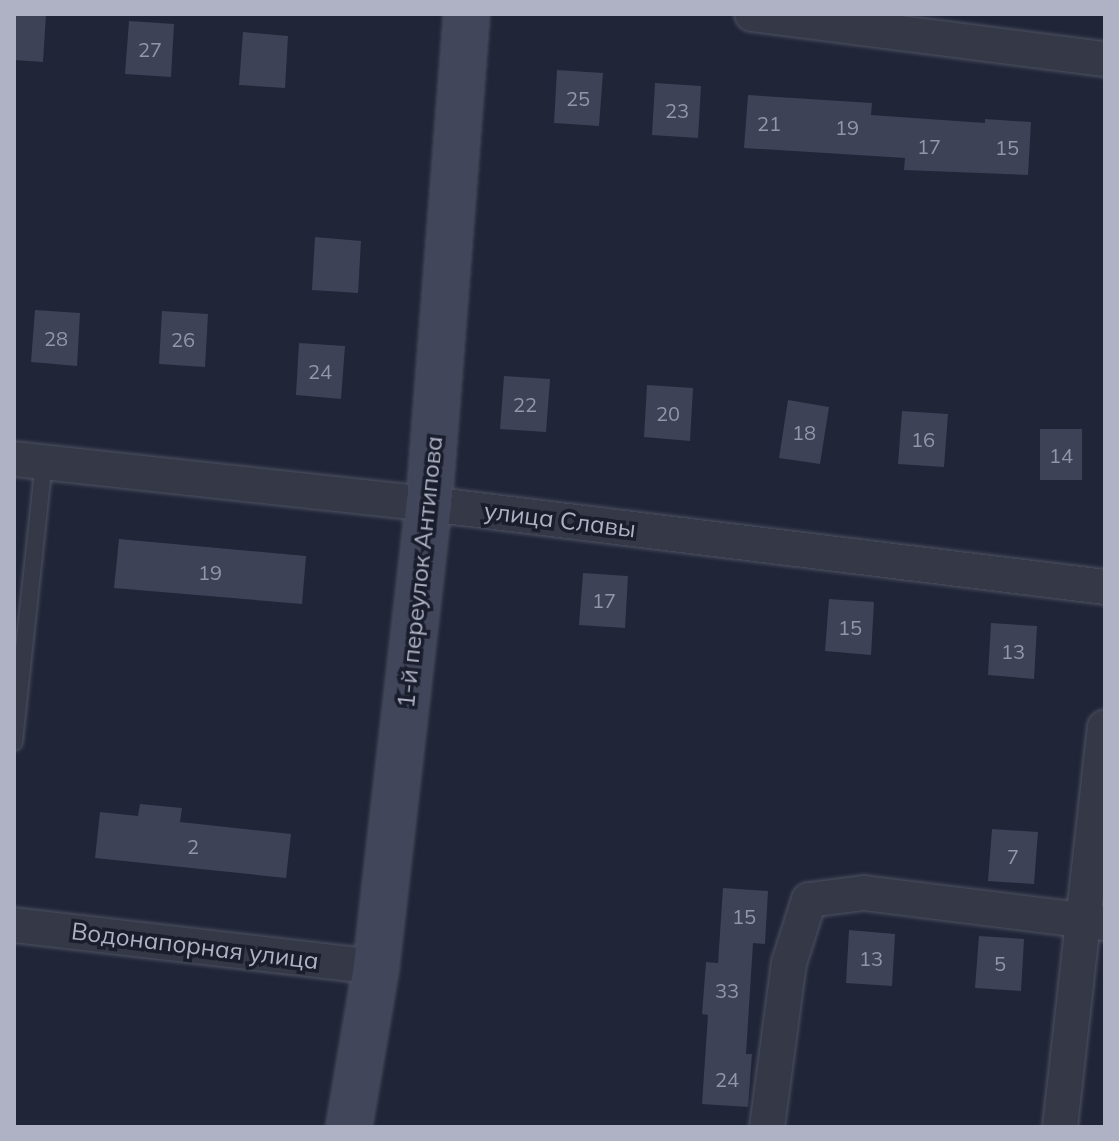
<!DOCTYPE html>
<meta charset="utf-8">
<style>
body{margin:0}
#map{position:relative;width:1119px;height:1141px;overflow:hidden;background:#202537;font-family:Mulish,sans-serif}
div>[style]{position:absolute}
.building>*{inset:0;background:#3d4257}
.roads{filter:drop-shadow(0 0 2px #4e5262) drop-shadow(0 0 2px #4e5262)}
.lane>*{height:16px;margin:-8px;padding:0 8px;transform-origin:8px;border-radius:8px;background:#343847}
.street>*{height:34px;margin:-17px;padding:0 17px;transform-origin:17px;border-radius:17px;background:#343847}
.secondary>*{height:44px;margin:-22px;padding:0 22px;transform-origin:22px;border-radius:22px;background:#42465a}
span{translate:-50% -50%;white-space:nowrap;text-align:center;line-height:1.15;-webkit-text-stroke:7px #191d2c;paint-order:stroke}
.number-label{font-size:20px;color:#9296a9}
.number-label span{-webkit-text-stroke-width:0}
.street-label{font-size:24px;color:#aeb2c4}
.frame{position:absolute;inset:0;border:16px solid #aeb2c4;pointer-events:none}
</style>
<div id="map">
<div class="building">
<div style="clip-path:polygon(14px 14px,46px 14px,43px 62px,14px 60px)"></div>
<div style="clip-path:polygon(129px 21px,174px 24px,171px 77px,125px 74px)"></div>
<div style="clip-path:polygon(243px 32px,288px 36px,285px 88px,239px 85px)"></div>
<div style="clip-path:polygon(557px 70px,603px 73px,599px 126px,554px 123px)"></div>
<div style="clip-path:polygon(655px 83px,701px 86px,698px 138px,652px 135px)"></div>
<div style="clip-path:polygon(748px 95px,872px 103px,871px 115px,985px 123px,985px 119px,1031px 122px,1028px 175px,904px 170px,905px 158px,744px 148px)"></div>
<div style="clip-path:polygon(315px 237px,361px 241px,358px 293px,312px 290px)"></div>
<div style="clip-path:polygon(35px 310px,80px 313px,77px 366px,31px 362px)"></div>
<div style="clip-path:polygon(162px 311px,208px 314px,205px 367px,159px 364px)"></div>
<div style="clip-path:polygon(299px 343px,345px 346px,341px 399px,296px 395px)"></div>
<div style="clip-path:polygon(504px 376px,550px 379px,546px 432px,500px 429px)"></div>
<div style="clip-path:polygon(647px 385px,693px 388px,690px 441px,644px 437px)"></div>
<div style="clip-path:polygon(788px 400px,829px 407px,820px 464px,779px 458px)"></div>
<div style="clip-path:polygon(902px 411px,948px 414px,944px 467px,898px 464px)"></div>
<div style="clip-path:polygon(1040px 429px,1082px 429px,1082px 480px,1040px 480px)"></div>
<div style="clip-path:polygon(119px 539px,306px 556px,302px 604px,114px 588px)"></div>
<div style="clip-path:polygon(583px 573px,628px 576px,625px 628px,579px 625px)"></div>
<div style="clip-path:polygon(829px 599px,874px 602px,871px 655px,825px 651px)"></div>
<div style="clip-path:polygon(991px 623px,1037px 626px,1034px 679px,988px 675px)"></div>
<div style="clip-path:polygon(140px 804px,182px 808px,180px 822px,291px 834px,286px 878px,95px 858px,100px 812px,138px 816px)"></div>
<div style="clip-path:polygon(992px 829px,1038px 832px,1034px 884px,988px 881px)"></div>
<div style="clip-path:polygon(723px 888px,768px 891px,765px 944px,753px 943px,746px 1054px,752px 1054px,748px 1107px,702px 1104px,708px 1015px,702px 1014px,706px 962px,718px 963px)"></div>
<div style="clip-path:polygon(849px 930px,895px 934px,892px 986px,846px 983px)"></div>
<div style="clip-path:polygon(979px 936px,1024px 939px,1021px 991px,975px 988px)"></div>
</div>
<div class="roads">
<div class="lane">
<div style="left:14px;top:742px;width:282px;rotate:-83.9deg"></div>
</div>
<div class="street">
<div style="left:752px;top:14px;width:356px;rotate:7.3deg"></div>
<div style="left:14px;top:459px;width:417px;rotate:6.2deg"></div>
<div style="left:429px;top:504px;width:681px;rotate:7deg"></div>
<div style="left:14px;top:925px;width:364px;rotate:6.6deg"></div>
<div style="left:767px;top:1127px;width:165px;rotate:-82.4deg"></div>
<div style="left:789px;top:963px;width:66px;rotate:-72.4deg"></div>
<div style="left:809px;top:900px;width:55px;rotate:-7.3deg"></div>
<div style="left:864px;top:893px;width:243px;rotate:7.1deg"></div>
<div style="left:1060px;top:1127px;width:402px;rotate:-83.6deg"></div>
</div>
<div class="secondary">
<div style="left:349px;top:1127px;width:162px;rotate:-80.4deg"></div>
<div style="left:376px;top:967px;width:466px;rotate:-83.5deg"></div>
<div style="left:429px;top:504px;width:491px;rotate:-85.6deg"></div>
</div>
</div>
<div class="number-label">
<span style="left:150px;top:49px">27</span>
<span style="left:578px;top:98px">25</span>
<span style="left:677px;top:110px">23</span>
<span style="left:769px;top:123px">21</span>
<span style="left:847px;top:127px">19</span>
<span style="left:929px;top:146px">17</span>
<span style="left:1007px;top:147px">15</span>
<span style="left:56px;top:338px">28</span>
<span style="left:183px;top:339px">26</span>
<span style="left:320px;top:371px">24</span>
<span style="left:525px;top:404px">22</span>
<span style="left:668px;top:413px">20</span>
<span style="left:804px;top:432px">18</span>
<span style="left:923px;top:439px">16</span>
<span style="left:1061px;top:455px">14</span>
<span style="left:210px;top:572px">19</span>
<span style="left:604px;top:600px">17</span>
<span style="left:850px;top:627px">15</span>
<span style="left:1013px;top:651px">13</span>
<span style="left:193px;top:846px">2</span>
<span style="left:1013px;top:856px">7</span>
<span style="left:744px;top:916px">15</span>
<span style="left:871px;top:958px">13</span>
<span style="left:1000px;top:963px">5</span>
<span style="left:727px;top:990px">33</span>
<span style="left:727px;top:1079px">24</span>
</div>
<div class="street-label">
<span style="left:560px;top:520px;rotate:7deg">улица Славы</span>
<span style="left:420px;top:572px;rotate:-84deg">1-й переулок Антипова</span>
<span style="left:195px;top:946px;rotate:7deg">Водонапорная улица</span>
</div>
<div class="frame"></div>
</div>
